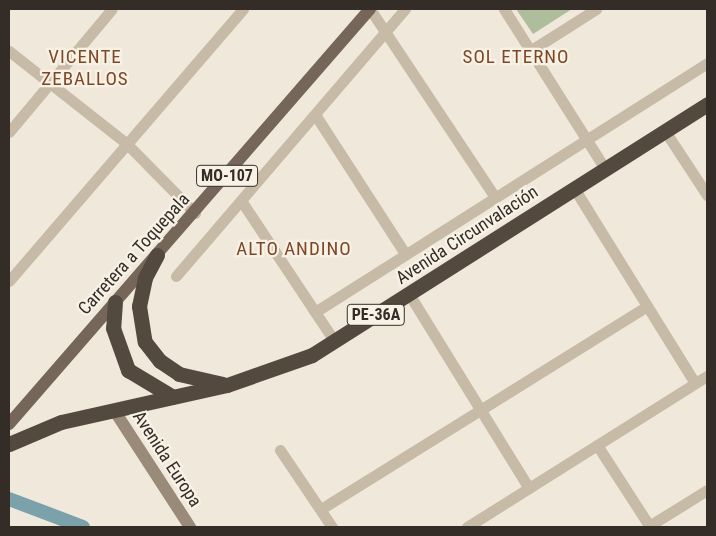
<!DOCTYPE html>
<meta charset="utf-8">
<style>
body{margin:0}
#map{position:relative;width:716px;height:536px;overflow:hidden;background:#f0e9db;font-family:"Roboto Condensed",sans-serif}
div>[style]{position:absolute}
.green>*{inset:0;background:#aebe9c}
.canal>*{height:14px;margin:-7px;padding:0 7px;transform-origin:7px;border-radius:7px;background:#7ba2ab}
.street>*{height:11px;margin:-5.5px;padding:0 5.5px;transform-origin:5.5px;border-radius:5.5px;background:#c7baa7}
.secondary>*{height:12px;margin:-6px;padding:0 6px;transform-origin:6px;border-radius:6px;background:#9a8a79}
.primary>*{height:12px;margin:-6px;padding:0 6px;transform-origin:6px;border-radius:6px;background:#756659}
.highway>*{height:15px;margin:-7.5px;padding:0 7.5px;transform-origin:7.5px;border-radius:7.5px;background:#54493f}
span{translate:-50% -50%;white-space:nowrap;text-align:center;line-height:1.15;-webkit-text-stroke:4.5px #f8f2e6;paint-order:stroke}
.shield-label span{padding:1px 4px;background:#f8f2e6;border:1px solid;border-radius:4px;-webkit-text-stroke-width:0}
.shield-label{font-size:16px;color:#342d27;font-weight:700}
.street-label{font-size:18px;color:#342d27}
.neighbourhood-label{font-size:19px;color:#7e4726;letter-spacing:1px}
.frame{position:absolute;inset:0;border:10px solid #342d27;pointer-events:none}
</style>
<div id="map">
<div class="green">
<div style="clip-path:polygon(516px 9px,572px 9px,533px 34px)"></div>
</div>
<div class="canal">
<div style="left:9px;top:499px;width:79px;rotate:20.7deg"></div>
</div>
<div class="street">
<div style="left:370px;top:9px;width:226px;rotate:56.4deg"></div>
<div style="left:504px;top:9px;width:189px;rotate:57.7deg"></div>
<div style="left:533px;top:49px;width:75px;rotate:-32.4deg"></div>
<div style="left:9px;top:51px;width:150px;rotate:38.2deg"></div>
<div style="left:127px;top:144px;width:97px;rotate:45.4deg"></div>
<div style="left:316px;top:116px;width:162px;rotate:57.1deg"></div>
<div style="left:665px;top:131px;width:77px;rotate:56.7deg"></div>
<div style="left:9px;top:132px;width:160px;rotate:-50.1deg"></div>
<div style="left:574px;top:188px;width:229px;rotate:58.2deg"></div>
<div style="left:242px;top:202px;width:168px;rotate:56.4deg"></div>
<div style="left:176px;top:276px;width:352px;rotate:-49.4deg"></div>
<div style="left:9px;top:281px;width:359px;rotate:-49.3deg"></div>
<div style="left:409px;top:294px;width:228px;rotate:58.3deg"></div>
<div style="left:315px;top:312px;width:464px;rotate:-32.4deg"></div>
<div style="left:597px;top:445px;width:98px;rotate:57.1deg"></div>
<div style="left:280px;top:450px;width:93px;rotate:56deg"></div>
<div style="left:321px;top:509px;width:384px;rotate:-31.9deg"></div>
<div style="left:649px;top:526px;width:68px;rotate:-31.8deg"></div>
<div style="left:467px;top:527px;width:284px;rotate:-32.2deg"></div>
</div>
<div class="secondary">
<div style="left:114px;top:410px;width:140px;rotate:57deg"></div>
</div>
<div class="primary">
<div style="left:9px;top:424px;width:550px;rotate:-48.98deg"></div>
</div>
<div class="highway">
<div style="left:157px;top:255px;width:26px;rotate:118deg"></div>
<div style="left:145px;top:278px;width:29px;rotate:102deg"></div>
<div style="left:139px;top:306px;width:36px;rotate:81deg"></div>
<div style="left:145px;top:342px;width:24px;rotate:52deg"></div>
<div style="left:160px;top:361px;width:23px;rotate:34deg"></div>
<div style="left:179px;top:374px;width:45px;rotate:12.8deg"></div>
<div style="left:115px;top:302px;width:26px;rotate:94deg"></div>
<div style="left:113px;top:328px;width:45px;rotate:70.3deg"></div>
<div style="left:128px;top:370px;width:52px;rotate:31deg"></div>
<div style="left:9px;top:444px;width:56px;rotate:-22.9deg"></div>
<div style="left:61px;top:422px;width:170px;rotate:-12.6deg"></div>
<div style="left:227px;top:385px;width:90px;rotate:-19.4deg"></div>
<div style="left:312px;top:355px;width:468px;rotate:-32.4deg"></div>
</div>
<div class="shield-label">
<span style="left:227px;top:176px">MO-107</span>
<span style="left:376px;top:315px">PE-36A</span>
</div>
<div class="street-label">
<span style="left:467px;top:235px;rotate:-33deg">Avenida Circunvalación</span>
<span style="left:134px;top:254px;rotate:-48deg">Carretera a Toquepala</span>
<span style="left:167px;top:459px;rotate:57deg">Avenida Europa</span>
</div>
<div class="neighbourhood-label">
<span style="left:85px;top:68px">VICENTE<br>ZEBALLOS</span>
<span style="left:516px;top:57px">SOL ETERNO</span>
<span style="left:294px;top:249px">ALTO ANDINO</span>
</div>
<div class="frame"></div>
</div>
